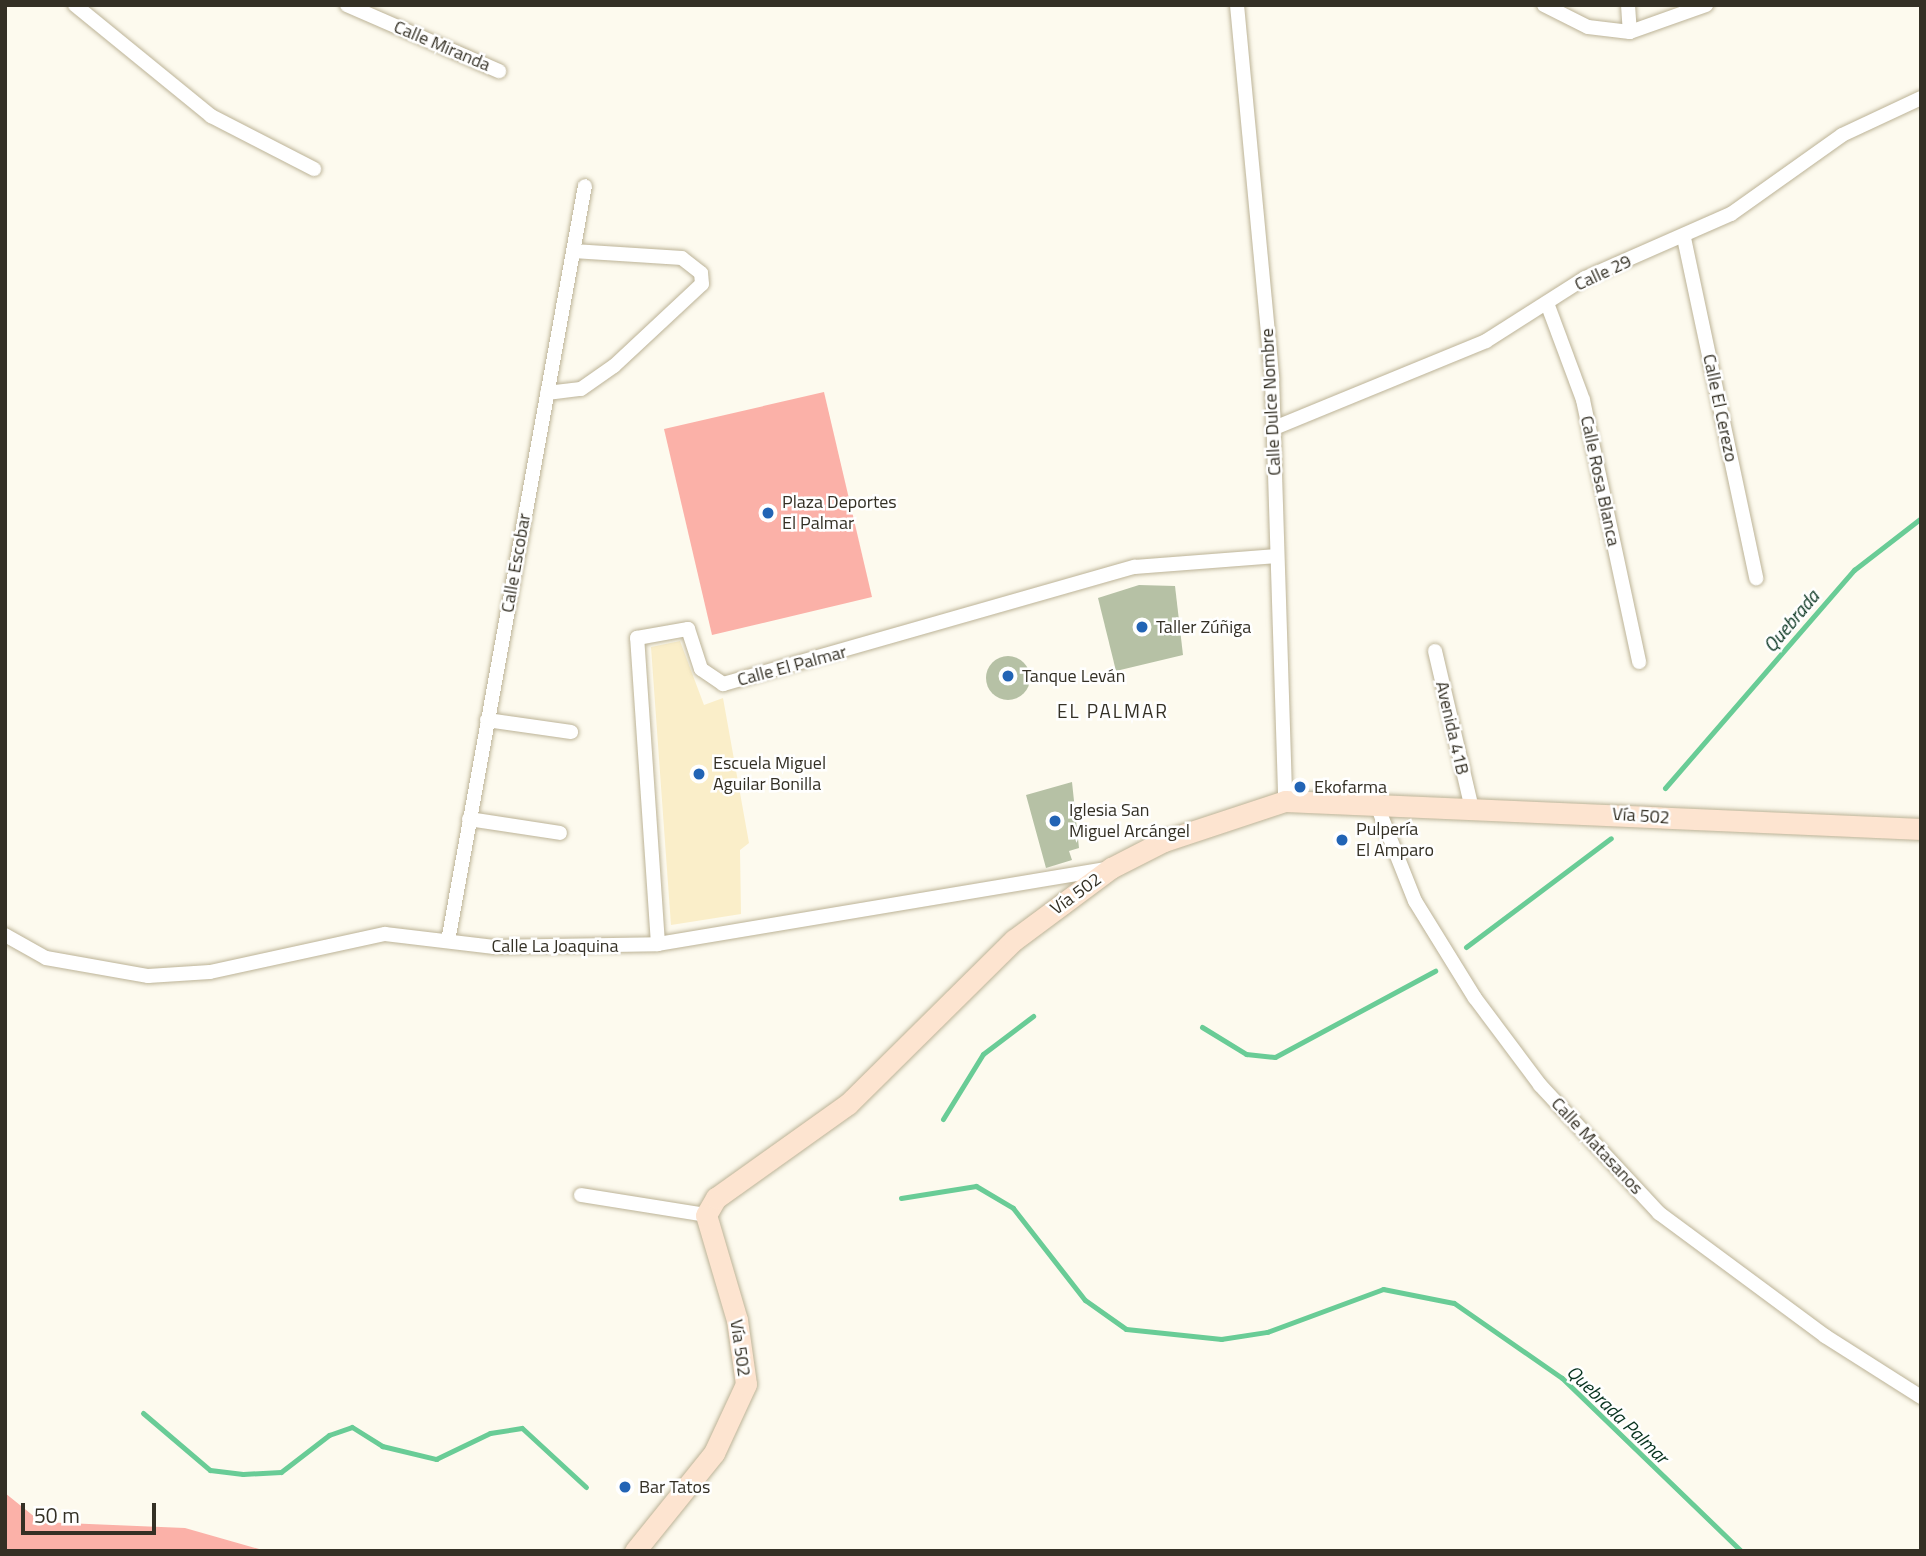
<!DOCTYPE html>
<meta charset="utf-8">
<style>
body{margin:0}
#map{position:relative;width:1926px;height:1556px;overflow:hidden;background:#fdfaee;font-family:"Titillium Web",sans-serif}
div>[style]{position:absolute}
.built>*{inset:0;background:#faeec9}
.green>*{inset:0;background:#fbb1a8}
.stream>*{height:5px;margin:-2.5px;padding:0 2.5px;transform-origin:2.5px;border-radius:2.5px;background:#69cc96}
.building>*{inset:0;background:#b6c1a5}
.round{border-radius:50%}
.roads{filter:drop-shadow(0 0 2px #bcb397) drop-shadow(0 0 2px #bcb397)}
.street>*{height:14px;margin:-7px;padding:0 7px;transform-origin:7px;border-radius:7px;background:#fff}
.secondary>*{height:21px;margin:-10.5px;padding:0 10.5px;transform-origin:10.5px;border-radius:10.5px;background:#fde4d0}
.dots>*{width:19px;height:19px;translate:-50% -50%;box-sizing:border-box;border:4px solid #fff;border-radius:50%}
span{translate:-50% -50%;white-space:nowrap;text-align:center;line-height:1.15;-webkit-text-stroke:5px #fff;paint-order:stroke}
.street-label{font-size:18px;color:#343025}
.poi-label{font-size:18px;color:#343025}
.left{translate:0 -50%;text-align:left}
.water-label{font-size:19px;color:#07331e;font-style:italic}
.neighbourhood-label{font-size:19px;color:#343025;letter-spacing:2px}
.frame{position:absolute;inset:0;border:7px solid #343025;pointer-events:none}
.scale{position:absolute;left:21px;top:1503px;width:135px;height:32px;box-sizing:border-box;border:4px solid #343025;border-top:0;padding-left:9px;font-size:21px;line-height:24px;white-space:nowrap;color:#343025;-webkit-text-stroke:5px #fff;paint-order:stroke}
</style>
<div id="map">
<div class="built">
<div style="clip-path:polygon(680px 641px,704px 705px,723px 698px,749px 843px,740px 850px,741px 914px,671px 925px,651px 647px)"></div>
</div>
<div class="green">
<div style="clip-path:polygon(824px 392px,872px 597px,712px 635px,664px 429px)"></div>
<div style="clip-path:polygon(5px 1493px,41px 1522px,185px 1528px,266px 1551px,5px 1551px)"></div>
</div>
<div class="stream">
<div style="left:1665px;top:788px;width:289px;rotate:-49.1deg"></div>
<div style="left:1854px;top:570px;width:85px;rotate:-37.8deg"></div>
<div style="left:1466px;top:947px;width:181px;rotate:-36.9deg"></div>
<div style="left:1202px;top:1027px;width:52px;rotate:31.5deg"></div>
<div style="left:1246px;top:1054px;width:29px;rotate:6deg"></div>
<div style="left:1275px;top:1057px;width:182px;rotate:-28.3deg"></div>
<div style="left:943px;top:1119px;width:76px;rotate:-58.4deg"></div>
<div style="left:983px;top:1054px;width:63px;rotate:-37.2deg"></div>
<div style="left:901px;top:1198px;width:76px;rotate:-9.1deg"></div>
<div style="left:976px;top:1186px;width:43px;rotate:30.7deg"></div>
<div style="left:1013px;top:1208px;width:117px;rotate:52deg"></div>
<div style="left:1085px;top:1300px;width:50px;rotate:35.3deg"></div>
<div style="left:1126px;top:1329px;width:96px;rotate:6deg"></div>
<div style="left:1221px;top:1339px;width:47px;rotate:-8.7deg"></div>
<div style="left:1267px;top:1332px;width:124px;rotate:-20.3deg"></div>
<div style="left:1383px;top:1289px;width:72px;rotate:11.2deg"></div>
<div style="left:1454px;top:1303px;width:131px;rotate:34.8deg"></div>
<div style="left:1562px;top:1378px;width:249px;rotate:44deg"></div>
<div style="left:143px;top:1413px;width:88px;rotate:40.4deg"></div>
<div style="left:210px;top:1470px;width:33px;rotate:7deg"></div>
<div style="left:243px;top:1474px;width:38px;rotate:-3deg"></div>
<div style="left:281px;top:1472px;width:61px;rotate:-37.6deg"></div>
<div style="left:329px;top:1435px;width:24px;rotate:-19deg"></div>
<div style="left:352px;top:1427px;width:36px;rotate:32deg"></div>
<div style="left:382px;top:1446px;width:56px;rotate:13.5deg"></div>
<div style="left:436px;top:1459px;width:60px;rotate:-25.7deg"></div>
<div style="left:490px;top:1433px;width:32px;rotate:-9deg"></div>
<div style="left:522px;top:1428px;width:87px;rotate:42.7deg"></div>
</div>
<div class="building">
<div style="clip-path:polygon(1139px 585px,1175px 586px,1183px 655px,1116px 671px,1098px 598px)"></div>
<div class="round" style="left:986px;top:656px;width:44px;height:44px"></div>
<div style="clip-path:polygon(1072px 782px,1079px 848px,1069px 851px,1072px 860px,1046px 868px,1026px 795px)"></div>
</div>
<div class="roads">
<div class="street">
<div style="left:75px;top:5px;width:176px;rotate:39.2deg"></div>
<div style="left:211px;top:116px;width:116px;rotate:27.2deg"></div>
<div style="left:347px;top:5px;width:166px;rotate:23.5deg"></div>
<div style="left:1237px;top:5px;width:375px;rotate:84.6deg"></div>
<div style="left:1272px;top:378px;width:423px;rotate:88.2deg"></div>
<div style="left:1544px;top:5px;width:49px;rotate:26.6deg"></div>
<div style="left:1588px;top:27px;width:42px;rotate:6.8deg"></div>
<div style="left:1630px;top:32px;width:81px;rotate:-19.6deg"></div>
<div style="left:1628px;top:5px;width:27px;rotate:86deg"></div>
<div style="left:1684px;top:238px;width:348px;rotate:78deg"></div>
<div style="left:1547px;top:303px;width:103px;rotate:69.6deg"></div>
<div style="left:1583px;top:400px;width:268px;rotate:77.9deg"></div>
<div style="left:547px;top:393px;width:34px;rotate:-7deg"></div>
<div style="left:581px;top:389px;width:40px;rotate:-34.9deg"></div>
<div style="left:614px;top:366px;width:120px;rotate:-43deg"></div>
<div style="left:702px;top:284px;width:11px;rotate:-95deg"></div>
<div style="left:701px;top:273px;width:24px;rotate:-142deg"></div>
<div style="left:682px;top:258px;width:109px;rotate:-176.3deg"></div>
<div style="left:1274px;top:428px;width:229px;rotate:-22.3deg"></div>
<div style="left:1486px;top:341px;width:117px;rotate:-32.5deg"></div>
<div style="left:1585px;top:278px;width:159px;rotate:-23.7deg"></div>
<div style="left:1731px;top:214px;width:136px;rotate:-35.4deg"></div>
<div style="left:1842px;top:135px;width:87px;rotate:-25.1deg"></div>
<div style="left:1435px;top:651px;width:158px;rotate:76.8deg"></div>
<div style="left:487px;top:720px;width:85px;rotate:8.1deg"></div>
<div style="left:1376px;top:803px;width:105px;rotate:68.3deg"></div>
<div style="left:1415px;top:901px;width:114px;rotate:58.3deg"></div>
<div style="left:1475px;top:998px;width:109px;rotate:53.2deg"></div>
<div style="left:1540px;top:1085px;width:175px;rotate:47.1deg"></div>
<div style="left:1659px;top:1213px;width:207px;rotate:36.5deg"></div>
<div style="left:1825px;top:1336px;width:114px;rotate:32.4deg"></div>
<div style="left:469px;top:819px;width:92px;rotate:8.7deg"></div>
<div style="left:5px;top:935px;width:47px;rotate:29.3deg"></div>
<div style="left:46px;top:958px;width:104px;rotate:10deg"></div>
<div style="left:148px;top:976px;width:62px;rotate:-3.7deg"></div>
<div style="left:210px;top:972px;width:179px;rotate:-12.3deg"></div>
<div style="left:385px;top:934px;width:110px;rotate:6.8deg"></div>
<div style="left:494px;top:947px;width:164px;rotate:-1deg"></div>
<div style="left:658px;top:944px;width:455px;rotate:-9.5deg"></div>
<div style="left:448px;top:941px;width:767px;rotate:-79.72deg"></div>
<div style="left:658px;top:944px;width:307px;rotate:-93.9deg"></div>
<div style="left:637px;top:638px;width:52px;rotate:-10deg"></div>
<div style="left:688px;top:629px;width:42px;rotate:72deg"></div>
<div style="left:701px;top:669px;width:27px;rotate:34deg"></div>
<div style="left:723px;top:684px;width:428px;rotate:-15.9deg"></div>
<div style="left:1135px;top:567px;width:142px;rotate:-4.4deg"></div>
<div style="left:581px;top:1195px;width:127px;rotate:9.1deg"></div>
</div>
<div class="secondary">
<div style="left:635px;top:1551px;width:126px;rotate:-51.1deg"></div>
<div style="left:714px;top:1453px;width:76px;rotate:-65.1deg"></div>
<div style="left:746px;top:1384px;width:65px;rotate:-98deg"></div>
<div style="left:737px;top:1320px;width:109px;rotate:-106.4deg"></div>
<div style="left:706px;top:1215px;width:20px;rotate:-60deg"></div>
<div style="left:716px;top:1198px;width:162px;rotate:-35.5deg"></div>
<div style="left:848px;top:1104px;width:233px;rotate:-44.7deg"></div>
<div style="left:1014px;top:940px;width:121px;rotate:-36.6deg"></div>
<div style="left:1111px;top:868px;width:59px;rotate:-27deg"></div>
<div style="left:1164px;top:841px;width:127px;rotate:-18.3deg"></div>
<div style="left:1285px;top:801px;width:637px;rotate:2.52deg"></div>
</div>
</div>
<div class="dots">
<div style="left:768px;top:513px;background:#2264b5"></div>
<div style="left:1142px;top:627px;background:#2264b5"></div>
<div style="left:1008px;top:676px;background:#2264b5"></div>
<div style="left:699px;top:774px;background:#2264b5"></div>
<div style="left:1300px;top:787px;background:#2264b5"></div>
<div style="left:1055px;top:821px;background:#2264b5"></div>
<div style="left:1342px;top:840px;background:#2264b5"></div>
<div style="left:625px;top:1487px;background:#2264b5"></div>
</div>
<div class="street-label">
<span style="left:442px;top:46px;rotate:23deg">Calle Miranda</span>
<span style="left:1603px;top:273px;rotate:-25deg">Calle 29</span>
<span style="left:1271px;top:402px;rotate:-93deg">Calle Dulce Nombre</span>
<span style="left:1720px;top:408px;rotate:78deg">Calle El Cerezo</span>
<span style="left:1600px;top:481px;rotate:78deg">Calle Rosa Blanca</span>
<span style="left:516px;top:563px;rotate:-80deg">Calle Escobar</span>
<span style="left:792px;top:666px;rotate:-15deg">Calle El Palmar</span>
<span style="left:1452px;top:728px;rotate:77deg">Avenida 41B</span>
<span style="left:1641px;top:816px;rotate:4deg">Vía 502</span>
<span style="left:1076px;top:894px;rotate:-36deg">Vía 502</span>
<span style="left:555px;top:946px">Calle La Joaquina</span>
<span style="left:1597px;top:1146px;rotate:47deg">Calle Matasanos</span>
<span style="left:740px;top:1348px;rotate:82deg">Vía 502</span>
</div>
<div class="poi-label">
<span class="left" style="left:782px;top:513px">Plaza Deportes<br>El Palmar</span>
<span class="left" style="left:1156px;top:627px">Taller Zúñiga</span>
<span class="left" style="left:1022px;top:676px">Tanque Leván</span>
<span class="left" style="left:713px;top:774px">Escuela Miguel<br>Aguilar Bonilla</span>
<span class="left" style="left:1314px;top:787px">Ekofarma</span>
<span class="left" style="left:1069px;top:821px">Iglesia San<br>Miguel Arcángel</span>
<span class="left" style="left:1356px;top:840px">Pulpería<br>El Amparo</span>
<span class="left" style="left:639px;top:1487px">Bar Tatos</span>
</div>
<div class="water-label">
<span style="left:1791px;top:621px;rotate:-50deg">Quebrada</span>
<span style="left:1618px;top:1414px;rotate:44deg">Quebrada Palmar</span>
</div>
<div class="neighbourhood-label">
<span style="left:1113px;top:711px">EL PALMAR</span>
</div>
<div class="frame"></div>
<div class="scale">50 m</div>
</div>
